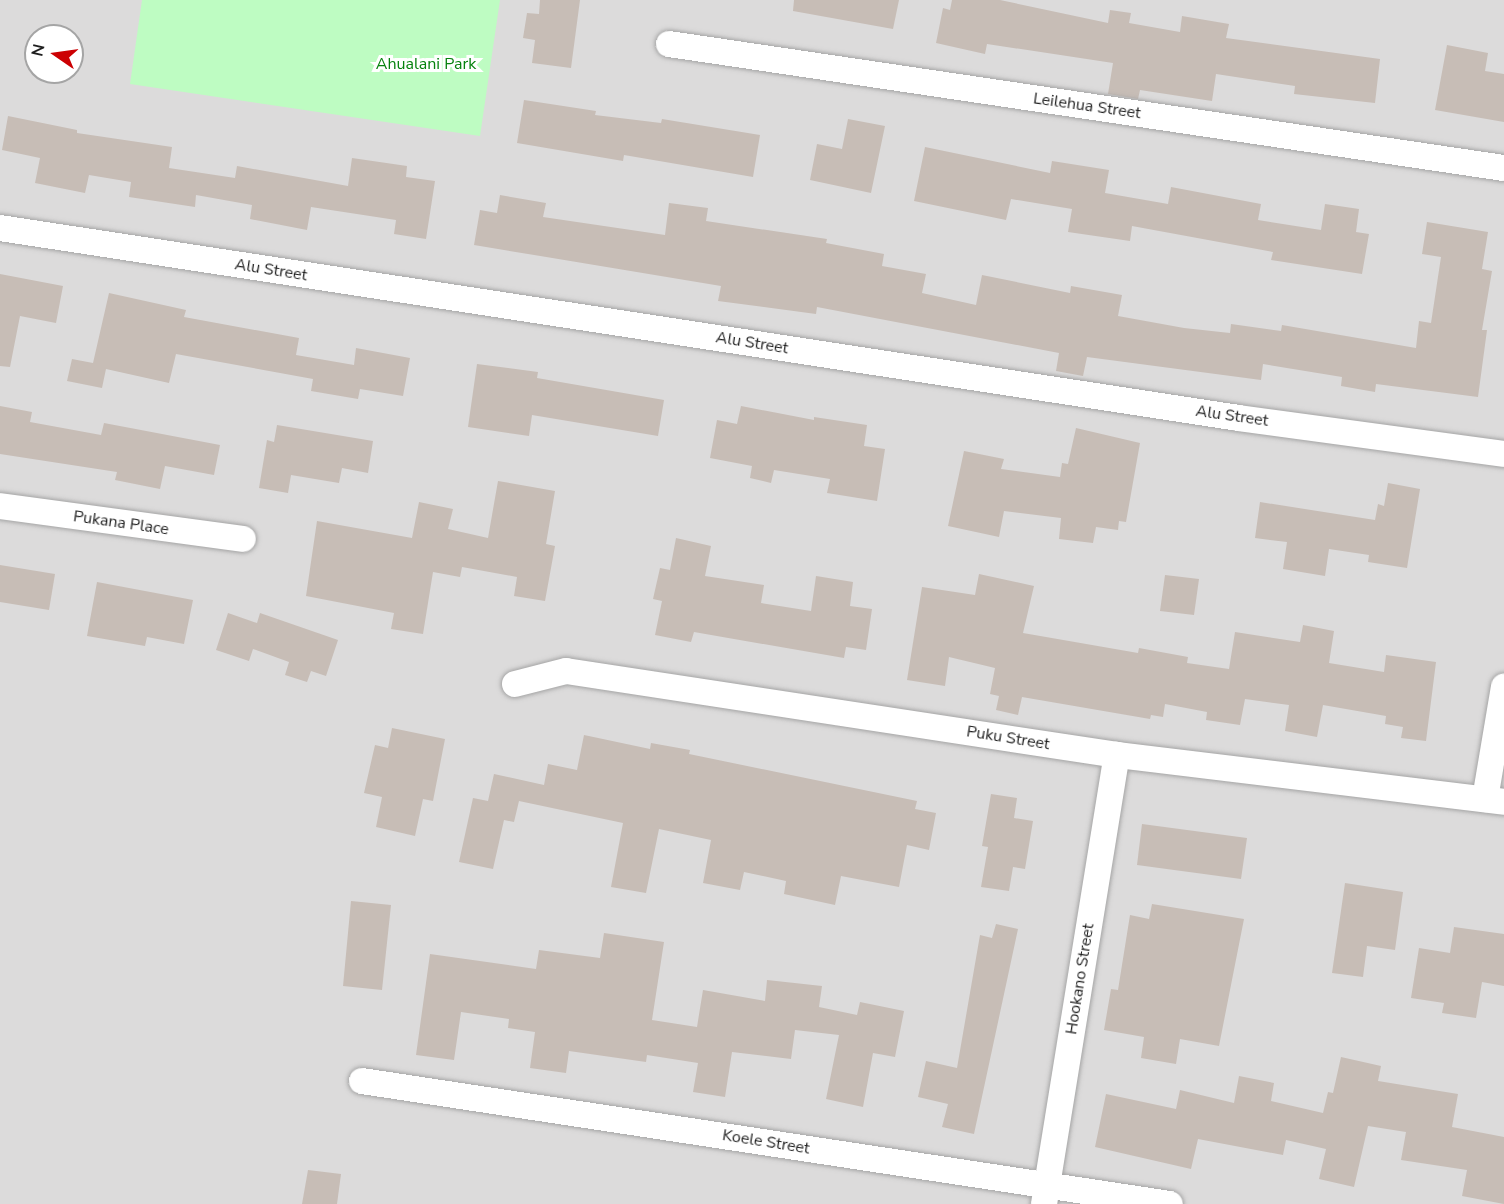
<!DOCTYPE html>
<style>
body{margin:0}
#map{position:relative;width:1504px;height:1204px;overflow:hidden;background:#efebe3;font-family:"Nunito Sans",sans-serif}
div>[style]{position:absolute}
.residential>*{inset:0;background:#dcdbdb}
.park>*{inset:0;background:#befcc2}
.building>*{inset:0;background:#c7bdb6}
.roads{filter:drop-shadow(0 0 2px #a5a5a5) drop-shadow(0 0 2px #a5a5a5)}
.minor>*{height:26px;margin:-13px;padding:0 13px;transform-origin:13px;border-radius:13px;background:#fff}
span{translate:-50% -50%;white-space:nowrap;text-align:center;line-height:1.15;-webkit-text-stroke:6px #fff;paint-order:stroke}
.park-label{font-size:16px;color:#06820e}
.street-label{font-size:16px;color:#1e1e1e}
.north{position:absolute;left:24px;top:24px;width:60px;height:60px;box-sizing:border-box;background:#fff;border:2px solid #a5a5a5;border-radius:50%;rotate:283deg;font-size:16px;font-weight:700;line-height:24px;text-align:center;color:#1e1e1e}
.north::after{content:'';display:block;margin:auto;width:21px;height:27px;background:#cc0003;clip-path:polygon(50% 0,100% 100%,50% 72%,0 100%)}
</style>
<div id="map">
<div class="residential">
<div style="clip-path:polygon(evenodd,0 0,1504px 0,1504px 1204px,0 1204px,0 0,36px 36px,72px 36px,72px 72px,36px 72px,36px 36px)"></div>
</div>
<div class="park">
<div style="clip-path:polygon(142px 0,500px 0,480px 136px,130px 84px)"></div>
</div>
<div class="building">
<div style="clip-path:polygon(540px 0,580px 0,571px 68px,532px 63px,535px 40px,523px 38px,527px 13px,539px 14px)"></div>
<div style="clip-path:polygon(794px 0,899px 0,893px 29px,793px 11px)"></div>
<div style="clip-path:polygon(952px 0,1000px 0,1108px 23px,1110px 10px,1131px 13px,1129px 23px,1180px 32px,1182px 16px,1229px 24px,1226px 38px,1380px 59px,1375px 103px,1294px 94px,1295px 86px,1216px 74px,1212px 101px,1140px 90px,1138px 99px,1108px 94px,1113px 63px,987px 44px,985px 54px,936px 43px,943px 8px,950px 10px)"></div>
<div style="clip-path:polygon(1447px 45px,1488px 53px,1485px 71px,1504px 74px,1504px 122px,1435px 110px)"></div>
<div style="clip-path:polygon(524px 100px,596px 111px,595px 115px,661px 123px,662px 119px,760px 135px,753px 177px,624px 155px,623px 161px,517px 143px)"></div>
<div style="clip-path:polygon(8px 116px,77px 130px,77px 133px,172px 147px,169px 168px,235px 178px,237px 166px,348px 186px,352px 158px,407px 166px,406px 177px,435px 181px,426px 239px,394px 234px,396px 220px,311px 207px,307px 230px,250px 219px,252px 205px,196px 195px,195px 207px,129px 197px,131px 182px,89px 175px,85px 193px,35px 183px,40px 158px,2px 150px)"></div>
<div style="clip-path:polygon(848px 119px,885px 126px,871px 193px,810px 180px,817px 144px,842px 149px)"></div>
<div style="clip-path:polygon(925px 147px,1050px 173px,1052px 161px,1109px 170px,1105px 193px,1168px 204px,1171px 187px,1261px 204px,1258px 220px,1321px 230px,1325px 204px,1359px 209px,1356px 232px,1369px 234px,1362px 274px,1271px 260px,1273px 252px,1132px 226px,1130px 241px,1068px 232px,1072px 209px,1011px 199px,1006px 220px,914px 201px)"></div>
<div style="clip-path:polygon(500px 195px,546px 203px,543px 217px,665px 235px,669px 203px,708px 208px,706px 221px,827px 239px,826px 243px,884px 254px,882px 266px,926px 274px,922px 293px,976px 305px,982px 275px,1070px 293px,1071px 286px,1122px 295px,1118px 316px,1184px 328px,1230px 333px,1231px 324px,1281px 331px,1282px 325px,1416px 348px,1419px 321px,1431px 323px,1441px 257px,1422px 254px,1427px 222px,1488px 232px,1482px 269px,1492px 271px,1482px 330px,1487px 330px,1478px 397px,1376px 384px,1375px 392px,1341px 386px,1342px 377px,1263px 364px,1261px 380px,1087px 357px,1083px 376px,1056px 371px,1059px 353px,817px 307px,816px 314px,718px 301px,721px 286px,474px 245px,480px 210px,497px 213px)"></div>
<div style="clip-path:polygon(0 274px,63px 286px,56px 323px,20px 316px,10px 367px,0 366px)"></div>
<div style="clip-path:polygon(109px 293px,186px 310px,184px 317px,299px 338px,296px 355px,354px 365px,356px 348px,410px 358px,403px 396px,360px 389px,358px 399px,311px 391px,313px 379px,176px 354px,169px 383px,106px 369px,102px 388px,67px 381px,72px 359px,93px 363px)"></div>
<div style="clip-path:polygon(477px 364px,538px 372px,537px 378px,664px 400px,658px 436px,532px 415px,529px 436px,468px 427px)"></div>
<div style="clip-path:polygon(0 406px,32px 412px,30px 422px,101px 435px,104px 423px,220px 445px,214px 475px,165px 466px,160px 489px,115px 480px,117px 472px,0 454px)"></div>
<div style="clip-path:polygon(741px 406px,814px 420px,814px 417px,867px 425px,864px 446px,885px 449px,877px 501px,827px 493px,830px 479px,774px 470px,771px 483px,750px 478px,752px 466px,710px 458px,717px 420px,737px 424px)"></div>
<div style="clip-path:polygon(277px 425px,373px 441px,368px 473px,342px 468px,339px 483px,291px 475px,288px 493px,259px 488px,267px 440px,274px 442px)"></div>
<div style="clip-path:polygon(1076px 428px,1140px 443px,1126px 522px,1119px 521px,1118px 530px,1096px 527px,1093px 543px,1059px 539px,1061px 518px,1004px 511px,999px 537px,948px 526px,964px 451px,1004px 459px,1001px 469px,1060px 477px,1062px 463px,1068px 464px)"></div>
<div style="clip-path:polygon(498px 481px,555px 491px,546px 544px,555px 546px,545px 601px,514px 596px,517px 577px,462px 567px,460px 577px,433px 572px,423px 634px,391px 629px,394px 613px,306px 596px,317px 521px,412px 538px,419px 502px,453px 509px,448px 529px,488px 538px)"></div>
<div style="clip-path:polygon(1388px 483px,1420px 489px,1407px 568px,1368px 562px,1369px 555px,1329px 549px,1325px 576px,1283px 569px,1287px 542px,1255px 538px,1260px 502px,1375px 520px,1378px 504px,1384px 506px)"></div>
<div style="clip-path:polygon(676px 538px,711px 546px,705px 576px,764px 585px,761px 603px,811px 611px,816px 576px,853px 582px,850px 606px,872px 609px,866px 650px,846px 647px,844px 658px,694px 632px,691px 642px,655px 635px,662px 601px,653px 599px,660px 568px,670px 570px)"></div>
<div style="clip-path:polygon(0 565px,55px 574px,49px 610px,0 602px)"></div>
<div style="clip-path:polygon(979px 574px,1034px 586px,1023px 633px,1138px 653px,1139px 648px,1188px 657px,1187px 663px,1229px 669px,1235px 632px,1300px 642px,1303px 625px,1334px 631px,1329px 663px,1384px 672px,1386px 655px,1436px 662px,1426px 741px,1401px 738px,1403px 727px,1385px 724px,1386px 716px,1323px 705px,1317px 737px,1285px 731px,1289px 705px,1245px 699px,1240px 725px,1206px 720px,1207px 712px,1165px 704px,1163px 717px,1151px 715px,1150px 719px,1022px 697px,1018px 715px,996px 710px,999px 696px,990px 694px,995px 668px,949px 657px,945px 686px,907px 680px,922px 587px,975px 595px)"></div>
<div style="clip-path:polygon(1165px 575px,1199px 579px,1194px 615px,1160px 611px)"></div>
<div style="clip-path:polygon(97px 582px,193px 600px,184px 644px,147px 637px,145px 646px,87px 636px)"></div>
<div style="clip-path:polygon(228px 613px,257px 623px,260px 613px,338px 640px,326px 676px,311px 671px,307px 682px,285px 675px,289px 662px,253px 649px,249px 661px,216px 650px)"></div>
<div style="clip-path:polygon(392px 728px,445px 739px,433px 801px,423px 799px,415px 836px,376px 827px,382px 797px,364px 793px,375px 745px,388px 748px)"></div>
<div style="clip-path:polygon(584px 735px,650px 749px,651px 743px,690px 750px,689px 754px,917px 801px,915px 809px,936px 813px,929px 850px,907px 845px,899px 887px,841px 876px,835px 905px,784px 894px,786px 881px,744px 872px,740px 890px,703px 883px,711px 840px,659px 829px,646px 893px,611px 887px,623px 823px,519px 801px,514px 822px,504px 820px,493px 869px,459px 862px,473px 798px,488px 801px,494px 774px,544px 785px,548px 764px,577px 770px)"></div>
<div style="clip-path:polygon(991px 794px,1017px 798px,1014px 818px,1033px 821px,1025px 869px,1013px 867px,1009px 891px,981px 887px,988px 847px,982px 846px)"></div>
<div style="clip-path:polygon(1142px 824px,1247px 838px,1241px 879px,1137px 865px)"></div>
<div style="clip-path:polygon(1345px 883px,1403px 892px,1395px 950px,1367px 946px,1363px 977px,1332px 973px)"></div>
<div style="clip-path:polygon(351px 901px,391px 905px,382px 990px,343px 986px)"></div>
<div style="clip-path:polygon(1152px 904px,1244px 919px,1219px 1046px,1180px 1039px,1176px 1064px,1141px 1058px,1144px 1037px,1104px 1030px,1111px 989px,1118px 990px,1130px 915px,1149px 919px)"></div>
<div style="clip-path:polygon(996px 924px,1018px 929px,974px 1134px,942px 1127px,948px 1104px,918px 1097px,926px 1061px,957px 1068px,980px 935px,992px 938px)"></div>
<div style="clip-path:polygon(1454px 927px,1504px 934px,1504px 986px,1482px 982px,1476px 1018px,1442px 1013px,1444px 1003px,1411px 998px,1419px 948px,1450px 953px)"></div>
<div style="clip-path:polygon(604px 933px,664px 942px,652px 1020px,697px 1027px,703px 990px,765px 1001px,767px 980px,822px 986px,819px 1007px,857px 1015px,860px 1002px,904px 1011px,895px 1057px,873px 1053px,863px 1107px,826px 1099px,839px 1035px,795px 1030px,791px 1059px,732px 1052px,725px 1097px,693px 1092px,698px 1063px,647px 1055px,646px 1062px,569px 1051px,566px 1073px,530px 1068px,535px 1032px,508px 1028px,509px 1019px,461px 1012px,454px 1060px,416px 1055px,430px 954px,536px 969px,539px 950px,600px 958px)"></div>
<div style="clip-path:polygon(1341px 1057px,1381px 1066px,1378px 1081px,1458px 1094px,1452px 1127px,1504px 1137px,1504px 1204px,1462px 1196px,1467px 1170px,1401px 1160px,1406px 1132px,1368px 1126px,1354px 1187px,1319px 1179px,1326px 1149px,1286px 1140px,1283px 1155px,1198px 1139px,1191px 1169px,1095px 1147px,1106px 1094px,1176px 1109px,1180px 1090px,1234px 1103px,1239px 1076px,1274px 1083px,1271px 1101px,1323px 1113px,1328px 1092px,1333px 1093px)"></div>
<div style="clip-path:polygon(308px 1170px,341px 1174px,337px 1204px,302px 1204px)"></div>
</div>
<div class="roads">
<div class="minor">
<div style="left:669px;top:44px;width:844px;rotate:8.45deg"></div>
<div style="left:0;top:228px;width:1253px;rotate:8.72deg"></div>
<div style="left:1239px;top:418px;width:267px;rotate:7.7deg"></div>
<div style="left:0;top:506px;width:245px;rotate:7.7deg"></div>
<div style="left:515px;top:684px;width:53px;rotate:-14.3deg"></div>
<div style="left:566px;top:671px;width:557px;rotate:8.67deg"></div>
<div style="left:1117px;top:755px;width:390px;rotate:6.9deg"></div>
<div style="left:1485px;top:799px;width:114px;rotate:-80.4deg"></div>
<div style="left:362px;top:1081px;width:817px;rotate:8.66deg"></div>
<div style="left:1044px;top:1204px;width:455px;rotate:-80.8deg"></div>
</div>
</div>
<div class="park-label">
<span style="left:426px;top:64px">Ahualani Park</span>
</div>
<div class="street-label">
<span style="left:1087px;top:106px;rotate:8deg">Leilehua Street</span>
<span style="left:271px;top:270px;rotate:9deg">Alu Street</span>
<span style="left:752px;top:343px;rotate:9deg">Alu Street</span>
<span style="left:1232px;top:416px;rotate:8deg">Alu Street</span>
<span style="left:121px;top:523px;rotate:8deg">Pukana Place</span>
<span style="left:1008px;top:738px;rotate:9deg">Puku Street</span>
<span style="left:1080px;top:979px;rotate:-81deg">Hookano Street</span>
<span style="left:766px;top:1142px;rotate:9deg">Koele Street</span>
</div>
<div class="north">N</div>
</div>
